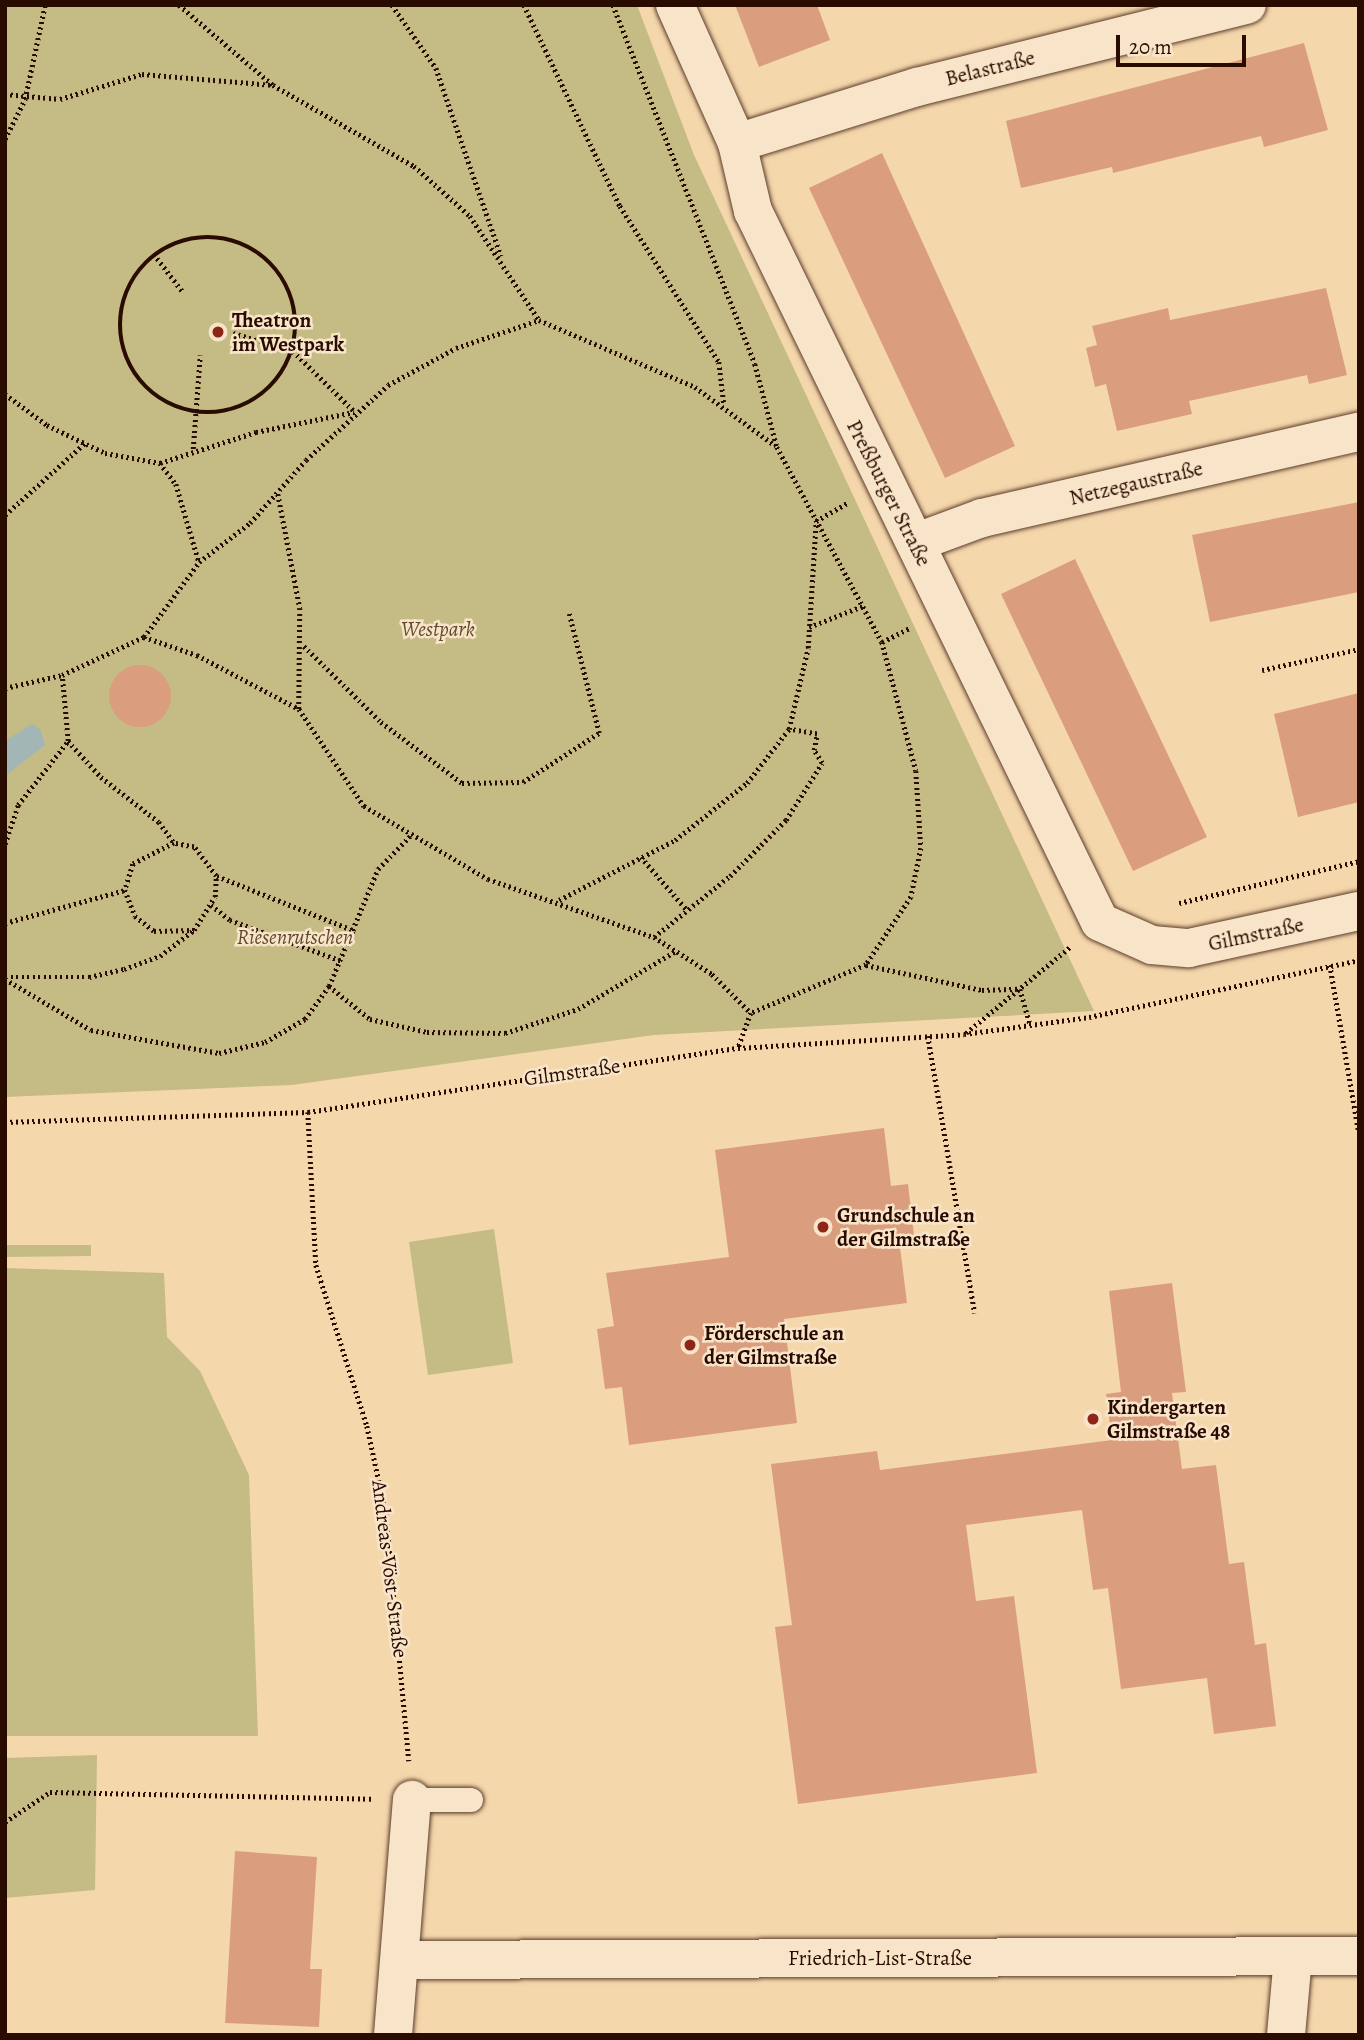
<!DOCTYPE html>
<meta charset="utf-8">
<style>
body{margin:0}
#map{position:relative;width:1364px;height:2040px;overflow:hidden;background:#f5d7ac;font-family:Alegreya,serif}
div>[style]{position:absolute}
.green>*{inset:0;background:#c4bc84}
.water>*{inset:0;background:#a3b6b6}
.building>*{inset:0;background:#da9e7e}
.round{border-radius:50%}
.path>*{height:4.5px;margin-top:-2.25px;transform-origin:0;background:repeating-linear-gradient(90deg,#2a0b00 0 2px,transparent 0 5.5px)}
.path>.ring{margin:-2.25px;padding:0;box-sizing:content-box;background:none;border:4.5px solid #2a0b00;border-radius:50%}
.roads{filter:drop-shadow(0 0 2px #5d3e2b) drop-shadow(0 0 2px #5d3e2b)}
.service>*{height:24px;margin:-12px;padding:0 12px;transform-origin:12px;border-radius:12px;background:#f8e5c9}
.minor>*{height:38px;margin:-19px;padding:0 19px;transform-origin:19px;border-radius:19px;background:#f8e5c9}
.dots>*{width:19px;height:19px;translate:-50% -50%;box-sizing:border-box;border:4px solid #f8e5c9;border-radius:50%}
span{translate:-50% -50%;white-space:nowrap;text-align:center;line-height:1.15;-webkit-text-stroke:5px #f8e5c9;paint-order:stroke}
.street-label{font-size:21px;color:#2a0b00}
.poi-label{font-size:21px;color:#2a0b00;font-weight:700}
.left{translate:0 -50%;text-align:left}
.park-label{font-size:21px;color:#60492e;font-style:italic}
.frame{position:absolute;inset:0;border:7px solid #2a0b00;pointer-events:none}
.scale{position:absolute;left:1116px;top:35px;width:130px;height:32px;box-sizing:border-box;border:4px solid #2a0b00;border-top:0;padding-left:9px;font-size:21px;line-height:24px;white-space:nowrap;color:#2a0b00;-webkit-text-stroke:5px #f8e5c9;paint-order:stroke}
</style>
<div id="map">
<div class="green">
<div style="clip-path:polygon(5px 5px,637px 5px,694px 155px,1094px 1011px,654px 1035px,292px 1085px,5px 1097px)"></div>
<div style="clip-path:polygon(494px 1229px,513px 1363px,428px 1375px,409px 1242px)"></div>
<div style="clip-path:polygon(5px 1245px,91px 1245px,91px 1256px,5px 1257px)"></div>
<div style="clip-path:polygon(5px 1268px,164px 1273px,167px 1337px,200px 1371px,249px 1475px,258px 1736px,5px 1736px)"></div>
<div style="clip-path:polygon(97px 1755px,95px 1890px,5px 1898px,5px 1758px)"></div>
</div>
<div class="water">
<div style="clip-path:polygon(32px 724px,41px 730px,45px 745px,5px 776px,5px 741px)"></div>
</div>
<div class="building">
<div style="clip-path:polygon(735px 5px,817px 5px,830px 40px,759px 67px)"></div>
<div style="clip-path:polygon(1304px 43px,1328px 130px,1264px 147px,1261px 136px,1113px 173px,1112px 167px,1021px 188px,1006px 121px)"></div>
<div style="clip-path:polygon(882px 153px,1015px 446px,945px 478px,809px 188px)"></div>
<div style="clip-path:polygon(1326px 288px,1347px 375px,1309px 384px,1307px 375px,1189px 401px,1192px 414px,1117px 431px,1106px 384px,1095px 387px,1086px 348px,1097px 345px,1092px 326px,1168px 308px,1170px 320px)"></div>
<div style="clip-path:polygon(1359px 502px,1359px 592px,1210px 622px,1192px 535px)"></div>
<div style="clip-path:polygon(1075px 559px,1207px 837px,1133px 871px,1001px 594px)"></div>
<div class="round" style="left:109px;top:665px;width:62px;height:62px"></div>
<div style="clip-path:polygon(1359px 693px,1359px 802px,1298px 817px,1274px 714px)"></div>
<div style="clip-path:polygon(884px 1128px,891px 1186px,908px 1184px,915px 1244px,900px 1247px,907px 1303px,784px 1319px,797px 1423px,629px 1445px,622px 1387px,605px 1389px,597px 1329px,614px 1326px,606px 1273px,729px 1257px,715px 1150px)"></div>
<div style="clip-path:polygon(1172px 1283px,1186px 1392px,1172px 1393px,1182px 1469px,1216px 1465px,1229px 1564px,1244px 1562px,1255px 1645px,1266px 1643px,1276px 1726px,1214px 1734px,1207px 1678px,1121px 1689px,1108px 1588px,1093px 1590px,1082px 1510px,966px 1525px,976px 1601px,1014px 1596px,1037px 1773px,798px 1804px,775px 1627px,792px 1625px,771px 1464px,877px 1451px,880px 1470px,1112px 1440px,1106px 1394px,1121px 1392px,1109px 1291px)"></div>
<div style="clip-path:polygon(235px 1851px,317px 1857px,310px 1969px,322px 1969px,319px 2027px,225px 2023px)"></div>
</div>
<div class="path">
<div style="left:179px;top:5px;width:123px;rotate:40.4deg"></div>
<div style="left:273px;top:85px;width:163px;rotate:29.9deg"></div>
<div style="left:414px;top:166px;width:75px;rotate:41.8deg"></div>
<div style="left:470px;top:216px;width:125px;rotate:56.4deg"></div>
<div style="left:539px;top:320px;width:170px;rotate:23.2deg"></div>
<div style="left:695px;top:387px;width:100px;rotate:36.1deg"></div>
<div style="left:392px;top:5px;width:77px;rotate:55.1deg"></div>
<div style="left:436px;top:68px;width:199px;rotate:70.9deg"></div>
<div style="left:524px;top:5px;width:223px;rotate:64.5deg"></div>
<div style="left:620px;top:206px;width:185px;rotate:57.6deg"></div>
<div style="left:719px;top:362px;width:42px;rotate:83.2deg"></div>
<div style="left:613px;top:5px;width:386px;rotate:68.4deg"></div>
<div style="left:755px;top:364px;width:86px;rotate:75.2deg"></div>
<div style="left:777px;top:447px;width:221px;rotate:61.7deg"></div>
<div style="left:882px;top:642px;width:133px;rotate:75.2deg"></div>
<div style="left:916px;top:771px;width:77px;rotate:86.3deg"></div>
<div style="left:921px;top:848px;width:50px;rotate:101.5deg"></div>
<div style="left:911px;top:897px;width:82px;rotate:123.5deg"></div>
<div style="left:866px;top:965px;width:125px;rotate:157.3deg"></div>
<div style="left:751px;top:1013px;width:37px;rotate:110deg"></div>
<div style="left:5px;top:94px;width:55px;rotate:5.2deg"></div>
<div style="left:60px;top:99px;width:86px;rotate:-17deg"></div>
<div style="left:142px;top:74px;width:130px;rotate:4.8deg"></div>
<div style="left:5px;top:139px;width:45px;rotate:-63.4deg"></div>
<div style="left:25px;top:99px;width:96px;rotate:-78deg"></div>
<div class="ring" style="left:120px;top:237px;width:171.5px;height:171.5px"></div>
<div style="left:154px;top:254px;width:48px;rotate:52.7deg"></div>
<div style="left:233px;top:333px;width:63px;rotate:16.7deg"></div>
<div style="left:293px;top:351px;width:87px;rotate:44.5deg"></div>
<div style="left:5px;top:394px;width:52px;rotate:36.4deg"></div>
<div style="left:47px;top:425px;width:64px;rotate:25.8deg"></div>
<div style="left:105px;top:453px;width:56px;rotate:10.3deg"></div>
<div style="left:160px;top:463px;width:26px;rotate:53deg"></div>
<div style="left:176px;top:484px;width:81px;rotate:73.6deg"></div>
<div style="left:193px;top:449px;width:94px;rotate:-85.7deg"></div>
<div style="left:160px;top:463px;width:101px;rotate:-17.9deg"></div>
<div style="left:256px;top:432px;width:100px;rotate:-11.5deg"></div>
<div style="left:278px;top:494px;width:116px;rotate:79.1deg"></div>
<div style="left:300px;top:608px;width:101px;rotate:90.6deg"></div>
<div style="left:299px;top:709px;width:117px;rotate:56.2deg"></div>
<div style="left:364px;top:806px;width:144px;rotate:30.5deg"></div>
<div style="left:488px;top:879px;width:176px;rotate:19.3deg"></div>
<div style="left:654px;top:937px;width:69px;rotate:32.5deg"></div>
<div style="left:712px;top:974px;width:55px;rotate:45deg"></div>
<div style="left:5px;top:515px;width:108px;rotate:-42deg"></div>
<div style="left:816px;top:521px;width:38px;rotate:-30deg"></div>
<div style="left:809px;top:627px;width:58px;rotate:-21.3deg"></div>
<div style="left:144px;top:637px;width:56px;rotate:18.8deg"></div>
<div style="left:197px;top:655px;width:115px;rotate:27.9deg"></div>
<div style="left:882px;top:642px;width:31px;rotate:-27deg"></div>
<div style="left:304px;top:646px;width:108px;rotate:44.6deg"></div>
<div style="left:381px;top:722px;width:101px;rotate:37deg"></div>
<div style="left:462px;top:783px;width:61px;rotate:-0.9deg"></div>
<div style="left:523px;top:782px;width:90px;rotate:-32.8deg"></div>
<div style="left:599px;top:733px;width:123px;rotate:-104.1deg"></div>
<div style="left:1262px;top:670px;width:99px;rotate:-12.2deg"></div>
<div style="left:5px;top:688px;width:58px;rotate:-12.8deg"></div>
<div style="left:62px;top:675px;width:90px;rotate:-24.9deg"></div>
<div style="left:144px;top:637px;width:93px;rotate:-53.7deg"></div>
<div style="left:199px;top:562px;width:64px;rotate:-37.4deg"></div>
<div style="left:250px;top:523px;width:84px;rotate:-48.4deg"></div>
<div style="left:306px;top:460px;width:111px;rotate:-42.4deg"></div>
<div style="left:388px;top:385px;width:77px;rotate:-28.6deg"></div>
<div style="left:456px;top:348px;width:88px;rotate:-18.6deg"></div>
<div style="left:68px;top:741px;width:49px;rotate:47.5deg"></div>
<div style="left:101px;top:777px;width:73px;rotate:37.8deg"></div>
<div style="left:159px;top:822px;width:26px;rotate:54deg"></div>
<div style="left:5px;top:844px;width:41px;rotate:-71.6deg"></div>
<div style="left:18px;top:805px;width:81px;rotate:-52deg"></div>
<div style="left:68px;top:741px;width:66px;rotate:-95.2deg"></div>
<div style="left:641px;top:857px;width:70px;rotate:49deg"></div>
<div style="left:217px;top:876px;width:149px;rotate:21.7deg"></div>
<div style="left:559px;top:900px;width:131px;rotate:-27.3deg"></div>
<div style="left:675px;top:840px;width:92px;rotate:-38.4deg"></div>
<div style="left:747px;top:783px;width:68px;rotate:-52.1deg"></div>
<div style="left:789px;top:729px;width:83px;rotate:-76.8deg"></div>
<div style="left:808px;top:648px;width:126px;rotate:-86.4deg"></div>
<div style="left:1179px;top:903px;width:185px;rotate:-13.1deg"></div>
<div style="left:211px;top:905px;width:24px;rotate:38deg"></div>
<div style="left:230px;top:920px;width:119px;rotate:20.1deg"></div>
<div style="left:5px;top:923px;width:124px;rotate:-15.4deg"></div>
<div style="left:654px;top:937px;width:97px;rotate:-38.8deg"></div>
<div style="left:730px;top:876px;width:79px;rotate:-45deg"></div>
<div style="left:786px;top:820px;width:67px;rotate:-57.7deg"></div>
<div style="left:822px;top:763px;width:15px;rotate:-122deg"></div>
<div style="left:814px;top:750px;width:16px;rotate:-79deg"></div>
<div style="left:817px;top:734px;width:28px;rotate:-170deg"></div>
<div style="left:866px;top:965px;width:119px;rotate:12.2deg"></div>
<div style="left:982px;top:990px;width:38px;rotate:-2deg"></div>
<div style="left:1020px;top:989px;width:37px;rotate:74deg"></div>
<div style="left:1330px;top:965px;width:170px;rotate:80.2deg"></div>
<div style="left:5px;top:977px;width:84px"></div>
<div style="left:89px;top:977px;width:36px;rotate:-13deg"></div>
<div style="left:124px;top:969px;width:38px;rotate:-20deg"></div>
<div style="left:160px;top:956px;width:43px;rotate:-37.4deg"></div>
<div style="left:194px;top:930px;width:39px;rotate:-58deg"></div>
<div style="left:215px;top:897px;width:21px;rotate:-87deg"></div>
<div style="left:216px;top:876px;width:36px;rotate:-127deg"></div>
<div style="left:194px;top:847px;width:20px;rotate:-169deg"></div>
<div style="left:174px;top:843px;width:46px;rotate:152.9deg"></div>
<div style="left:133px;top:864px;width:27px;rotate:107deg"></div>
<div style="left:125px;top:890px;width:28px;rotate:69deg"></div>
<div style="left:135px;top:916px;width:24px;rotate:38deg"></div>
<div style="left:154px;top:931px;width:40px;rotate:-1.4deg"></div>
<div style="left:5px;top:979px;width:100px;rotate:30.7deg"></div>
<div style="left:91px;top:1030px;width:130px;rotate:10.2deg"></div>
<div style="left:219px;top:1053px;width:47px;rotate:-13.4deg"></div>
<div style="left:265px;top:1042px;width:46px;rotate:-29.9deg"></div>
<div style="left:305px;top:1019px;width:41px;rotate:-54deg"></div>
<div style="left:329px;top:986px;width:127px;rotate:-67.3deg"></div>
<div style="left:378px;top:869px;width:46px;rotate:-45.9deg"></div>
<div style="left:329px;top:986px;width:53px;rotate:38.8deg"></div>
<div style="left:370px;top:1019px;width:58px;rotate:12.8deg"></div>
<div style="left:427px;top:1032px;width:78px;rotate:0.7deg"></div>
<div style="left:505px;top:1033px;width:77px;rotate:-18.2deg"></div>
<div style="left:578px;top:1009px;width:114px;rotate:-30.6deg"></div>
<div style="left:966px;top:1033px;width:135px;rotate:-39.6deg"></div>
<div style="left:928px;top:1036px;width:281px;rotate:80.4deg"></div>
<div style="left:308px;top:1112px;width:153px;rotate:87deg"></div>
<div style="left:316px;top:1265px;width:169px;rotate:72.4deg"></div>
<div style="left:367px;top:1426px;width:89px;rotate:77.7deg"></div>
<div style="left:386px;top:1513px;width:249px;rotate:84.7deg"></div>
<div style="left:5px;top:1122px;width:303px;rotate:-1.9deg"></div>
<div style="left:308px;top:1112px;width:435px;rotate:-8.5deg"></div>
<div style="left:738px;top:1048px;width:226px;rotate:-3.5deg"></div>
<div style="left:964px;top:1034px;width:126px;rotate:-7.7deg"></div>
<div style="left:1089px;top:1017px;width:276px;rotate:-11.9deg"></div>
<div style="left:5px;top:1822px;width:54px;rotate:-33.7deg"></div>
<div style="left:50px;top:1792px;width:322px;rotate:1.2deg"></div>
</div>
<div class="roads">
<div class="service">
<div style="left:412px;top:1800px;width:59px"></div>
</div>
<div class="minor">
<div style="left:675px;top:5px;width:151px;rotate:65.8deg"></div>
<div style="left:737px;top:143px;width:70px;rotate:76.8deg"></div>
<div style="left:753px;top:211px;width:791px;rotate:63.99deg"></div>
<div style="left:1100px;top:922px;width:57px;rotate:23.9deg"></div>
<div style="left:1152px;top:945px;width:37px;rotate:5deg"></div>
<div style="left:1189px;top:948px;width:174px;rotate:-12.3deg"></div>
<div style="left:737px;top:143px;width:189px;rotate:-17.3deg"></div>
<div style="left:917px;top:87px;width:340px;rotate:-14deg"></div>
<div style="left:917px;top:542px;width:69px;rotate:-20.3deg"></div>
<div style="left:982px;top:518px;width:387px;rotate:-12.9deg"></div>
<div style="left:401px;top:1960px;width:958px;rotate:-0.24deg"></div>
<div style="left:393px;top:2035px;width:236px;rotate:-85.4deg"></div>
<div style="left:1286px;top:2035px;width:79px;rotate:-84.9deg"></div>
</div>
</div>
<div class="dots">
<div style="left:218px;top:332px;background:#8f2418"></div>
<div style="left:823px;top:1227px;background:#8f2418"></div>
<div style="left:690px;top:1345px;background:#8f2418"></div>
<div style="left:1093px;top:1419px;background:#8f2418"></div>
</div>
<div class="street-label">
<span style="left:990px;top:68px;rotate:-14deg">Belastraße</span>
<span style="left:1136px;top:483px;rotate:-13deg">Netzegaustraße</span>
<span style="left:889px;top:493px;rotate:63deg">Preßburger Straße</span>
<span style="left:1256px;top:934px;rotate:-12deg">Gilmstraße</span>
<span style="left:572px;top:1072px;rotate:-8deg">Gilmstraße</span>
<span style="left:390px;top:1569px;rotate:83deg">Andreas-Vöst-Straße</span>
<span style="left:880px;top:1958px">Friedrich-List-Straße</span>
</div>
<div class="poi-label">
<span class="left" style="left:232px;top:332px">Theatron<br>im Westpark</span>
<span class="left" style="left:837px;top:1227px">Grundschule an<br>der Gilmstraße</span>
<span class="left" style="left:704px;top:1345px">Förderschule an<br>der Gilmstraße</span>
<span class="left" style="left:1107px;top:1419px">Kindergarten<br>Gilmstraße 48</span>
</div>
<div class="park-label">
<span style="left:438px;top:629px">Westpark</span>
<span style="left:295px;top:937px">Riesenrutschen</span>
</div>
<div class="frame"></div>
<div class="scale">20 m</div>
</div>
